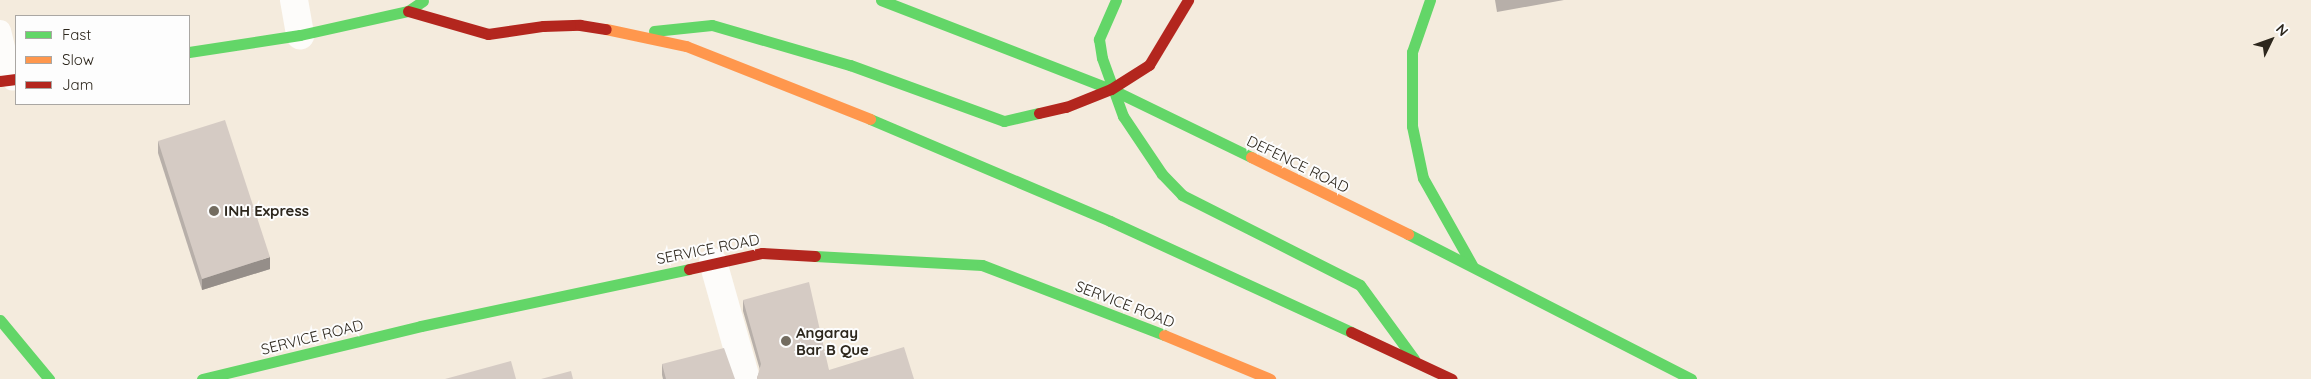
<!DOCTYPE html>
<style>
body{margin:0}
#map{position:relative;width:2311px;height:379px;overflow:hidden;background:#f4ebdd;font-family:Quicksand,sans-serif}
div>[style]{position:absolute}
.lane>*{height:21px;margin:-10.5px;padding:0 10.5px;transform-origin:10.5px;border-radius:10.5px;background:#fdfcfa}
.street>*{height:28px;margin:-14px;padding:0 14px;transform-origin:14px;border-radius:14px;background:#fdfcfa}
.fast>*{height:11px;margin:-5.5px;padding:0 5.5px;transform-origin:5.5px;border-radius:5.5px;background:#63d668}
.slow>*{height:11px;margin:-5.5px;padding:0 5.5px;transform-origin:5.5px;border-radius:5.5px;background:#ff974d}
.jam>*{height:11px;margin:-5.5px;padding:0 5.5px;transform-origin:5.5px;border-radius:5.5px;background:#b3261e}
.wall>*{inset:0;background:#b7afa9}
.shaded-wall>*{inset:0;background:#958e89}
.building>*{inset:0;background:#d5cbc4}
.dots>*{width:14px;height:14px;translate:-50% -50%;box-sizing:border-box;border:2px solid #fdfdfd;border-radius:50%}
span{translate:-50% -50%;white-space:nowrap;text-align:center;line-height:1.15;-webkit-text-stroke:4px #fdfdfd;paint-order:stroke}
.street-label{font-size:15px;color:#2d271d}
.poi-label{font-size:15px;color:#2d271d;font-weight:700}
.left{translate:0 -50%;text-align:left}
.legend{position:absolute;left:15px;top:15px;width:175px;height:90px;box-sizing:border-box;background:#fdfdfd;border:1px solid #aaa7a3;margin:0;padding:6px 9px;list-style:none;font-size:15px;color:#2d271d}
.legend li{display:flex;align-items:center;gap:10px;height:25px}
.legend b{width:25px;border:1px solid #aaa7a3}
.north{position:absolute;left:2246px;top:15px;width:50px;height:50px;-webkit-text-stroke:4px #fdfdfd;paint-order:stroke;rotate:48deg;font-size:14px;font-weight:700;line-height:20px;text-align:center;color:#2d271d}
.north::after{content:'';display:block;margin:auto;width:18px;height:22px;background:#2d271d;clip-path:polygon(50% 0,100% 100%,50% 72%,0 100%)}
</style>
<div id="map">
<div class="lane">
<div style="left:0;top:30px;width:51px;rotate:76.5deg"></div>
</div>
<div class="street">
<div style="left:294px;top:0;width:36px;rotate:80deg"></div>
<div style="left:713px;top:262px;width:122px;rotate:74.2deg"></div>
</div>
<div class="fast">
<div style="left:881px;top:0;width:247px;rotate:21.2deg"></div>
<div style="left:1111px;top:89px;width:156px;rotate:25.9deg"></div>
<div style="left:1116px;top:0;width:43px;rotate:113.6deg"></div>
<div style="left:1099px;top:39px;width:19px;rotate:81deg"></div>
<div style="left:1102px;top:58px;width:62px;rotate:70.1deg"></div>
<div style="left:1123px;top:116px;width:70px;rotate:56.1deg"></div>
<div style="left:1162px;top:174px;width:29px;rotate:46deg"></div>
<div style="left:1182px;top:195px;width:199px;rotate:26.8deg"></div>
<div style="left:1360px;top:285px;width:92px;rotate:53.9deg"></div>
<div style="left:1430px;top:0;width:55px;rotate:109.1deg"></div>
<div style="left:1412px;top:52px;width:74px;rotate:90deg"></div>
<div style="left:1412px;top:126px;width:53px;rotate:78.1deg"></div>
<div style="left:1423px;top:178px;width:100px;rotate:60.6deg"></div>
<div style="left:654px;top:31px;width:58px;rotate:-5.9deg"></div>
<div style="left:712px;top:25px;width:144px;rotate:16.2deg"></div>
<div style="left:850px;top:65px;width:164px;rotate:20deg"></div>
<div style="left:1004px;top:121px;width:36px;rotate:-13deg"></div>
<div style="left:189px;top:52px;width:112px;rotate:-8.7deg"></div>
<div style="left:300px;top:35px;width:111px;rotate:-12.5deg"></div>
<div style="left:408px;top:11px;width:18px;rotate:-34deg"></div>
<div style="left:870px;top:119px;width:261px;rotate:23deg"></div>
<div style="left:1110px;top:221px;width:265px;rotate:24.7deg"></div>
<div style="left:1408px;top:234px;width:318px;rotate:27.1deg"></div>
<div style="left:815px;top:256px;width:167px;rotate:3.1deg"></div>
<div style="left:982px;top:265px;width:195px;rotate:21deg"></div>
<div style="left:0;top:320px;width:77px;rotate:50.3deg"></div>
<div style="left:202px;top:379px;width:225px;rotate:-13.6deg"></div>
<div style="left:421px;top:326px;width:274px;rotate:-12deg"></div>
</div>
<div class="slow">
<div style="left:606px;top:29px;width:82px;rotate:12deg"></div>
<div style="left:686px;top:46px;width:198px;rotate:21.6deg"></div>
<div style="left:1251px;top:157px;width:175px;rotate:26.1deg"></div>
<div style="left:1164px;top:335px;width:115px;rotate:22.5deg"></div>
</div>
<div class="jam">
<div style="left:408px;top:11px;width:83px;rotate:16deg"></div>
<div style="left:488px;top:34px;width:56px;rotate:-8.3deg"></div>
<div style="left:543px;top:26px;width:37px;rotate:-2deg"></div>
<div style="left:580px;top:25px;width:26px;rotate:9deg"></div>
<div style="left:0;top:81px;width:16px;rotate:-7deg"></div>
<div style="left:1039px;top:113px;width:28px;rotate:-13deg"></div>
<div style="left:1066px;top:107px;width:48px;rotate:-21.8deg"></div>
<div style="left:1111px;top:89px;width:45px;rotate:-32.3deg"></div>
<div style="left:1149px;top:65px;width:76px;rotate:-59deg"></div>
<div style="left:689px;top:269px;width:75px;rotate:-12.4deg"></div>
<div style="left:762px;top:253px;width:53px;rotate:3.2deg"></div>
<div style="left:1351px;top:332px;width:111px;rotate:25deg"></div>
</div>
<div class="wall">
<div style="clip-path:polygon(1495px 0,1564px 0,1497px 12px)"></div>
<div style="clip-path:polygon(158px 141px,270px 269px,202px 290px,158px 153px)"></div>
<div style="clip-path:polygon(743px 300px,829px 370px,914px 379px,757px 378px,760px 370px,743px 311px)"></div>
<div style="clip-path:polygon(662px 364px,735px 379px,736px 379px,663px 379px,662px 375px)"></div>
</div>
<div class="shaded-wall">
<div style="clip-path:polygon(270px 257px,270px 269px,202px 290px,202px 279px)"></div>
</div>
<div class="building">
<div style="clip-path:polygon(225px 120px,270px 257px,202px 279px,158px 141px)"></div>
<div style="clip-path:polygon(809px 282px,829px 370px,904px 347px,914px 379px,757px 379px,757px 378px,761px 364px,743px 300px)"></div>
<div style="clip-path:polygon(724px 348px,735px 379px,736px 379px,666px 379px,662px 364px)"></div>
<div style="clip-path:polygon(511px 361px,516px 379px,445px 379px)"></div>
<div style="clip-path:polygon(571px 371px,573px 379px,541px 379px)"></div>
</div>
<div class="dots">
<div style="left:214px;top:211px;background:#736c60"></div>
<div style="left:786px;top:341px;background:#736c60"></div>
</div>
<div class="street-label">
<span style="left:1298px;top:164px;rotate:26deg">DEFENCE ROAD</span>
<span style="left:708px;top:249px;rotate:-11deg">SERVICE ROAD</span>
<span style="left:1125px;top:304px;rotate:21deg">SERVICE ROAD</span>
<span style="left:312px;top:337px;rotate:-14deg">SERVICE ROAD</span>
</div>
<div class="poi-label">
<span class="left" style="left:224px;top:211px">INH Express</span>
<span class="left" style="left:796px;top:341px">Angaray<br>Bar B Que</span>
</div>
<ul class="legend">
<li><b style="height:6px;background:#63d668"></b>Fast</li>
<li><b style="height:6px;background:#ff974d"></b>Slow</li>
<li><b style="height:6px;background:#b3261e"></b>Jam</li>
</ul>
<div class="north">N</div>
</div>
